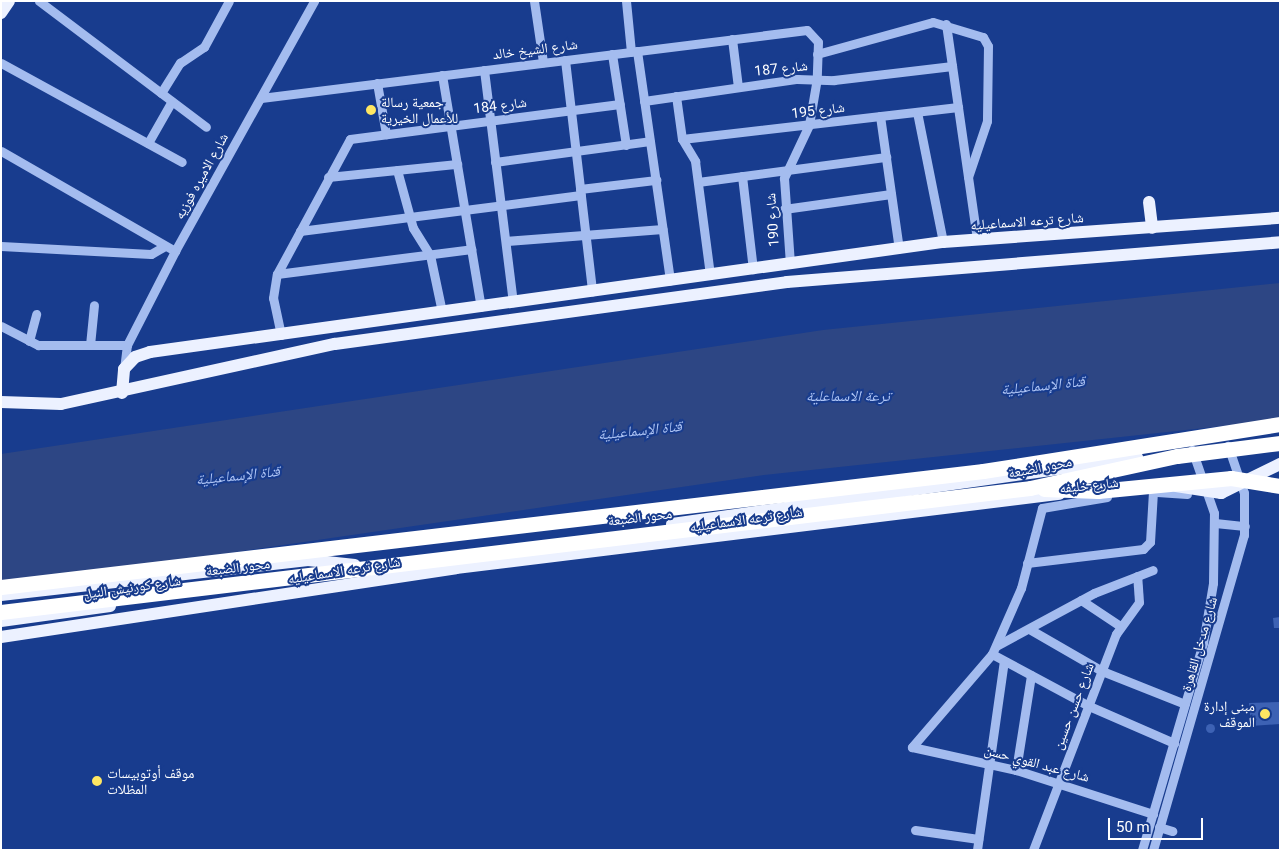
<!DOCTYPE html>
<meta charset="utf-8">
<style>
body{margin:0}
#map{position:relative;width:1281px;height:851px;overflow:hidden;background:#183c8e;font-family:Roboto,"Noto Naskh Arabic",sans-serif}
div>[style]{position:absolute}
.water>*{inset:0;background:#2d4684}
.building>*{inset:0;background:#3d62b4}
.round{border-radius:50%}
.minor>*{height:9px;margin:-4.5px;padding:0 4.5px;transform-origin:4.5px;border-radius:4.5px;background:#a4bcef}
.major>*{height:12px;margin:-6px;padding:0 6px;transform-origin:6px;border-radius:6px;background:#ecf1ff}
.highway>*{height:15px;margin:-7.5px;padding:0 7.5px;transform-origin:7.5px;border-radius:7.5px;background:#fff}
.highway-bridge>*{height:15px;margin:-7.5px;padding:0 7.5px;transform-origin:7.5px;border-radius:7.5px;background:#fff}
.dots>*{width:14px;height:14px;translate:-50% -50%;box-sizing:border-box;border:2px solid #183c8e;border-radius:50%}
span{translate:-50% -50%;white-space:nowrap;text-align:center;line-height:1.15;-webkit-text-stroke:4px #183c8e;paint-order:stroke}
.street-label{font-size:14px;color:#fff}
.poi-label{font-size:14px;color:#fff}
.left{translate:0 -50%;text-align:left}
.right{translate:-100% -50%;text-align:right}
.water-label{font-size:15px;color:#b0c6f6;font-style:italic}
.frame{position:absolute;inset:0;border:2px solid #fff;pointer-events:none}
.scale{position:absolute;left:1108px;top:818px;width:95px;height:22px;box-sizing:border-box;border:2px solid #fff;border-top:0;padding-left:6px;font-size:15px;line-height:18px;white-space:nowrap;color:#fff;-webkit-text-stroke:4px #183c8e;paint-order:stroke}
</style>
<div id="map">
<div class="water">
<div style="clip-path:polygon(1280px 283px,1280px 420px,764px 475px,1px 586px,1px 454px,823px 330px)"></div>
</div>
<div class="building">
<div style="clip-path:polygon(1280px 617px,1280px 628px,1274px 628px,1273px 618px)"></div>
<div style="clip-path:polygon(1280px 702px,1280px 724px,1251px 726px,1249px 703px)"></div>
<div class="round" style="left:1205.5px;top:723.5px;width:9px;height:9px"></div>
</div>
<div class="minor">
<div style="left:39px;top:1px;width:209px;rotate:37deg"></div>
<div style="left:534px;top:1px;width:62px;rotate:81.6deg"></div>
<div style="left:626px;top:1px;width:51px;rotate:84.4deg"></div>
<div style="left:946px;top:24px;width:217px;rotate:81.8deg"></div>
<div style="left:732px;top:39px;width:48px;rotate:82.9deg"></div>
<div style="left:637px;top:51px;width:232px;rotate:81.8deg"></div>
<div style="left:612px;top:54px;width:92px;rotate:81.3deg"></div>
<div style="left:817px;top:54px;width:120px;rotate:-15.4deg"></div>
<div style="left:933px;top:22px;width:52px;rotate:16.7deg"></div>
<div style="left:983px;top:37px;width:10px;rotate:61deg"></div>
<div style="left:988px;top:46px;width:75px;rotate:90.8deg"></div>
<div style="left:987px;top:121px;width:59px;rotate:108.7deg"></div>
<div style="left:565px;top:60px;width:233px;rotate:83.3deg"></div>
<div style="left:1px;top:63px;width:206px;rotate:28.7deg"></div>
<div style="left:484px;top:70px;width:234px;rotate:82.9deg"></div>
<div style="left:442px;top:75px;width:235px;rotate:80.5deg"></div>
<div style="left:377px;top:83px;width:52px;rotate:80deg"></div>
<div style="left:161px;top:93px;width:36px;rotate:-58deg"></div>
<div style="left:180px;top:63px;width:29px;rotate:-34deg"></div>
<div style="left:204px;top:47px;width:52px;rotate:-61.5deg"></div>
<div style="left:676px;top:96px;width:43px;rotate:82.1deg"></div>
<div style="left:682px;top:139px;width:26px;rotate:59deg"></div>
<div style="left:695px;top:161px;width:115px;rotate:82.5deg"></div>
<div style="left:261px;top:98px;width:550px;rotate:-7.1deg"></div>
<div style="left:807px;top:30px;width:16px;rotate:47deg"></div>
<div style="left:818px;top:42px;width:36px;rotate:92deg"></div>
<div style="left:817px;top:78px;width:48px;rotate:99.7deg"></div>
<div style="left:809px;top:125px;width:59px;rotate:115.3deg"></div>
<div style="left:784px;top:178px;width:86px;rotate:86deg"></div>
<div style="left:644px;top:101px;width:155px;rotate:-8.2deg"></div>
<div style="left:797px;top:79px;width:37px;rotate:2deg"></div>
<div style="left:834px;top:80px;width:119px;rotate:-6.8deg"></div>
<div style="left:917px;top:112px;width:133px;rotate:78.7deg"></div>
<div style="left:880px;top:116px;width:134px;rotate:81.9deg"></div>
<div style="left:682px;top:139px;width:278px;rotate:-6.6deg"></div>
<div style="left:148px;top:143px;width:48px;rotate:-60.3deg"></div>
<div style="left:1px;top:151px;width:201px;rotate:29.9deg"></div>
<div style="left:495px;top:162px;width:156px;rotate:-7.7deg"></div>
<div style="left:397px;top:170px;width:60px;rotate:74.6deg"></div>
<div style="left:413px;top:228px;width:32px;rotate:58deg"></div>
<div style="left:430px;top:255px;width:58px;rotate:78.1deg"></div>
<div style="left:742px;top:176px;width:94px;rotate:83.3deg"></div>
<div style="left:328px;top:177px;width:130px;rotate:-5.8deg"></div>
<div style="left:698px;top:182px;width:190px;rotate:-7.6deg"></div>
<div style="left:580px;top:189px;width:77px;rotate:-6.8deg"></div>
<div style="left:784px;top:209px;width:108px;rotate:-8deg"></div>
<div style="left:300px;top:231px;width:283px;rotate:-7.3deg"></div>
<div style="left:506px;top:241px;width:157px;rotate:-4.4deg"></div>
<div style="left:1px;top:246px;width:150px;rotate:3.1deg"></div>
<div style="left:151px;top:254px;width:16px;rotate:-30deg"></div>
<div style="left:277px;top:274px;width:196px;rotate:-7.3deg"></div>
<div style="left:1px;top:326px;width:42px;rotate:27.2deg"></div>
<div style="left:38px;top:345px;width:89px"></div>
<div style="left:281px;top:335px;width:38px;rotate:-102deg"></div>
<div style="left:273px;top:298px;width:24px;rotate:-81deg"></div>
<div style="left:277px;top:274px;width:153px;rotate:-61.6deg"></div>
<div style="left:350px;top:139px;width:272px;rotate:-7.4deg"></div>
<div style="left:29px;top:341px;width:28px;rotate:-75deg"></div>
<div style="left:90px;top:345px;width:40px;rotate:-84.3deg"></div>
<div style="left:124px;top:369px;width:24px;rotate:-83deg"></div>
<div style="left:127px;top:345px;width:106px;rotate:-62.9deg"></div>
<div style="left:175px;top:251px;width:286px;rotate:-60.9deg"></div>
<div style="left:1157px;top:492px;width:30px;rotate:4deg"></div>
<div style="left:1107px;top:497px;width:66px;rotate:170.4deg"></div>
<div style="left:1042px;top:508px;width:83px;rotate:104.7deg"></div>
<div style="left:1021px;top:588px;width:72px;rotate:113.7deg"></div>
<div style="left:992px;top:654px;width:123px;rotate:130.7deg"></div>
<div style="left:912px;top:747px;width:107px;rotate:12.5deg"></div>
<div style="left:1016px;top:770px;width:144px;rotate:17.8deg"></div>
<div style="left:1215px;top:523px;width:30px;rotate:6deg"></div>
<div style="left:1027px;top:563px;width:117px;rotate:-6.9deg"></div>
<div style="left:1143px;top:549px;width:10px;rotate:-45deg"></div>
<div style="left:1150px;top:542px;width:50px;rotate:-86.6deg"></div>
<div style="left:1081px;top:600px;width:47px;rotate:33.7deg"></div>
<div style="left:1031px;top:630px;width:82px;rotate:30deg"></div>
<div style="left:1102px;top:671px;width:89px;rotate:21.7deg"></div>
<div style="left:996px;top:646px;width:111px;rotate:-28.4deg"></div>
<div style="left:1094px;top:593px;width:63px;rotate:-21.3deg"></div>
<div style="left:992px;top:654px;width:110px;rotate:28.2deg"></div>
<div style="left:1089px;top:706px;width:93px;rotate:23.5deg"></div>
<div style="left:1016px;top:770px;width:96px;rotate:-81deg"></div>
<div style="left:1159px;top:827px;width:14px;rotate:17deg"></div>
<div style="left:915px;top:830px;width:64px;rotate:8.1deg"></div>
<div style="left:977px;top:850px;width:191px;rotate:-81.9deg"></div>
<div style="left:1033px;top:850px;width:231px;rotate:-69deg"></div>
<div style="left:1116px;top:634px;width:39px;rotate:-54deg"></div>
<div style="left:1139px;top:602px;width:26px;rotate:-94deg"></div>
<div style="left:1142px;top:850px;width:216px;rotate:-73.6deg"></div>
<div style="left:1203px;top:643px;width:61px;rotate:-80.5deg"></div>
<div style="left:1213px;top:583px;width:70px;rotate:-89.2deg"></div>
<div style="left:1214px;top:513px;width:67px;rotate:-109.2deg"></div>
<div style="left:1153px;top:850px;width:328px;rotate:-73.9deg"></div>
<div style="left:1244px;top:535px;width:42px;rotate:-90deg"></div>
<div style="left:1244px;top:493px;width:50px;rotate:-108.8deg"></div>
</div>
<div class="major">
<div style="left:1px;top:13px;width:14px;rotate:-56deg"></div>
<div style="left:1149px;top:202px;width:26px;rotate:83deg"></div>
<div style="left:122px;top:393px;width:24px;rotate:-85deg"></div>
<div style="left:124px;top:369px;width:16px;rotate:-47deg"></div>
<div style="left:135px;top:357px;width:16px;rotate:-18deg"></div>
<div style="left:150px;top:352px;width:801px;rotate:-7.9deg"></div>
<div style="left:943px;top:242px;width:338px;rotate:-4.1deg"></div>
<div style="left:1px;top:402px;width:60px;rotate:1.9deg"></div>
<div style="left:61px;top:404px;width:280px;rotate:-12.4deg"></div>
<div style="left:335px;top:344px;width:456px;rotate:-7.8deg"></div>
<div style="left:787px;top:282px;width:495px;rotate:-4.6deg"></div>
<div style="left:1176px;top:486px;width:46px;rotate:8.8deg"></div>
<div style="left:1221px;top:493px;width:66px;rotate:-26.2deg"></div>
<div style="left:672px;top:524px;width:470px;rotate:-8.1deg"></div>
<div style="left:1px;top:595px;width:309px;rotate:-6.5deg"></div>
<div style="left:308px;top:560px;width:47px;rotate:6.1deg"></div>
<div style="left:1px;top:621px;width:110px;rotate:-7.8deg"></div>
<div style="left:1px;top:637px;width:460px;rotate:-8.6deg"></div>
<div style="left:456px;top:568px;width:608px;rotate:-7deg"></div>
</div>
<div class="highway">
<div style="left:1px;top:587px;width:989px;rotate:-6.74deg"></div>
<div style="left:983px;top:471px;width:301px;rotate:-9deg"></div>
</div>
<div class="highway-bridge">
<div style="left:1044px;top:489px;width:54px;rotate:2.1deg"></div>
<div style="left:1098px;top:491px;width:134px;rotate:-5.6deg"></div>
<div style="left:1231px;top:478px;width:50px;rotate:9.3deg"></div>
<div style="left:1px;top:612px;width:1036px;rotate:-6.87deg"></div>
<div style="left:1030px;top:488px;width:150px;rotate:-12.3deg"></div>
<div style="left:1177px;top:456px;width:104px;rotate:-7.2deg"></div>
</div>
<div class="dots">
<div style="left:371px;top:110px;background:#ffe762"></div>
<div style="left:1265px;top:714px;background:#ffe762"></div>
<div style="left:97px;top:781px;background:#ffe762"></div>
</div>
<div class="street-label">
<span style="left:535px;top:49px;rotate:-7deg">شارع الشيخ خالد</span>
<span style="left:781px;top:68px;rotate:-6deg">شارع 187</span>
<span style="left:500px;top:105px;rotate:-7deg">شارع 184</span>
<span style="left:818px;top:110px;rotate:-7deg">شارع 195</span>
<span style="left:201px;top:176px;rotate:-61deg">شارع الاميره فوزيه</span>
<span style="left:772px;top:220px;rotate:-94deg">شارع 190</span>
<span style="left:1027px;top:221px;rotate:-4deg">شارع ترعه الاسماعيليه</span>
<span style="left:1040px;top:467px;rotate:-11deg">محور الضبعة</span>
<span style="left:1089px;top:485px;rotate:-6deg">شارع خليفه</span>
<span style="left:640px;top:517px;rotate:-7deg">محور الضبعة</span>
<span style="left:746px;top:519px;rotate:-8deg">شارع ترعه الاسماعيليه</span>
<span style="left:238px;top:567px;rotate:-7deg">محور الضبعة</span>
<span style="left:344px;top:570px;rotate:-9deg">شارع ترعه الاسماعيليه</span>
<span style="left:132px;top:587px;rotate:-8deg">شارع كورنيش النيل</span>
<span style="left:1199px;top:644px;rotate:-74deg">شارع مدخل القاهرة</span>
<span style="left:1073px;top:706px;rotate:-69deg">شارع حسن حسين</span>
<span style="left:1037px;top:763px;rotate:15deg">شارع عبد القوي حسن</span>
</div>
<div class="poi-label">
<span class="left" style="left:381px;top:110px">جمعية رسالة<br>للأعمال الخيرية</span>
<span class="right" style="left:1255px;top:714px">مبنى إدارة<br>الموقف</span>
<span class="left" style="left:107px;top:781px">موقف أوتوبيسات<br>المظلات</span>
</div>
<div class="water-label">
<span style="left:1043px;top:386px;rotate:-6deg">قناة الإسماعيلية</span>
<span style="left:848px;top:397px">ترعة الاسماعلية</span>
<span style="left:640px;top:431px;rotate:-6deg">قناة الإسماعيلية</span>
<span style="left:238px;top:476px;rotate:-6deg">قناة الإسماعيلية</span>
</div>
<div class="frame"></div>
<div class="scale">50 m</div>
</div>
